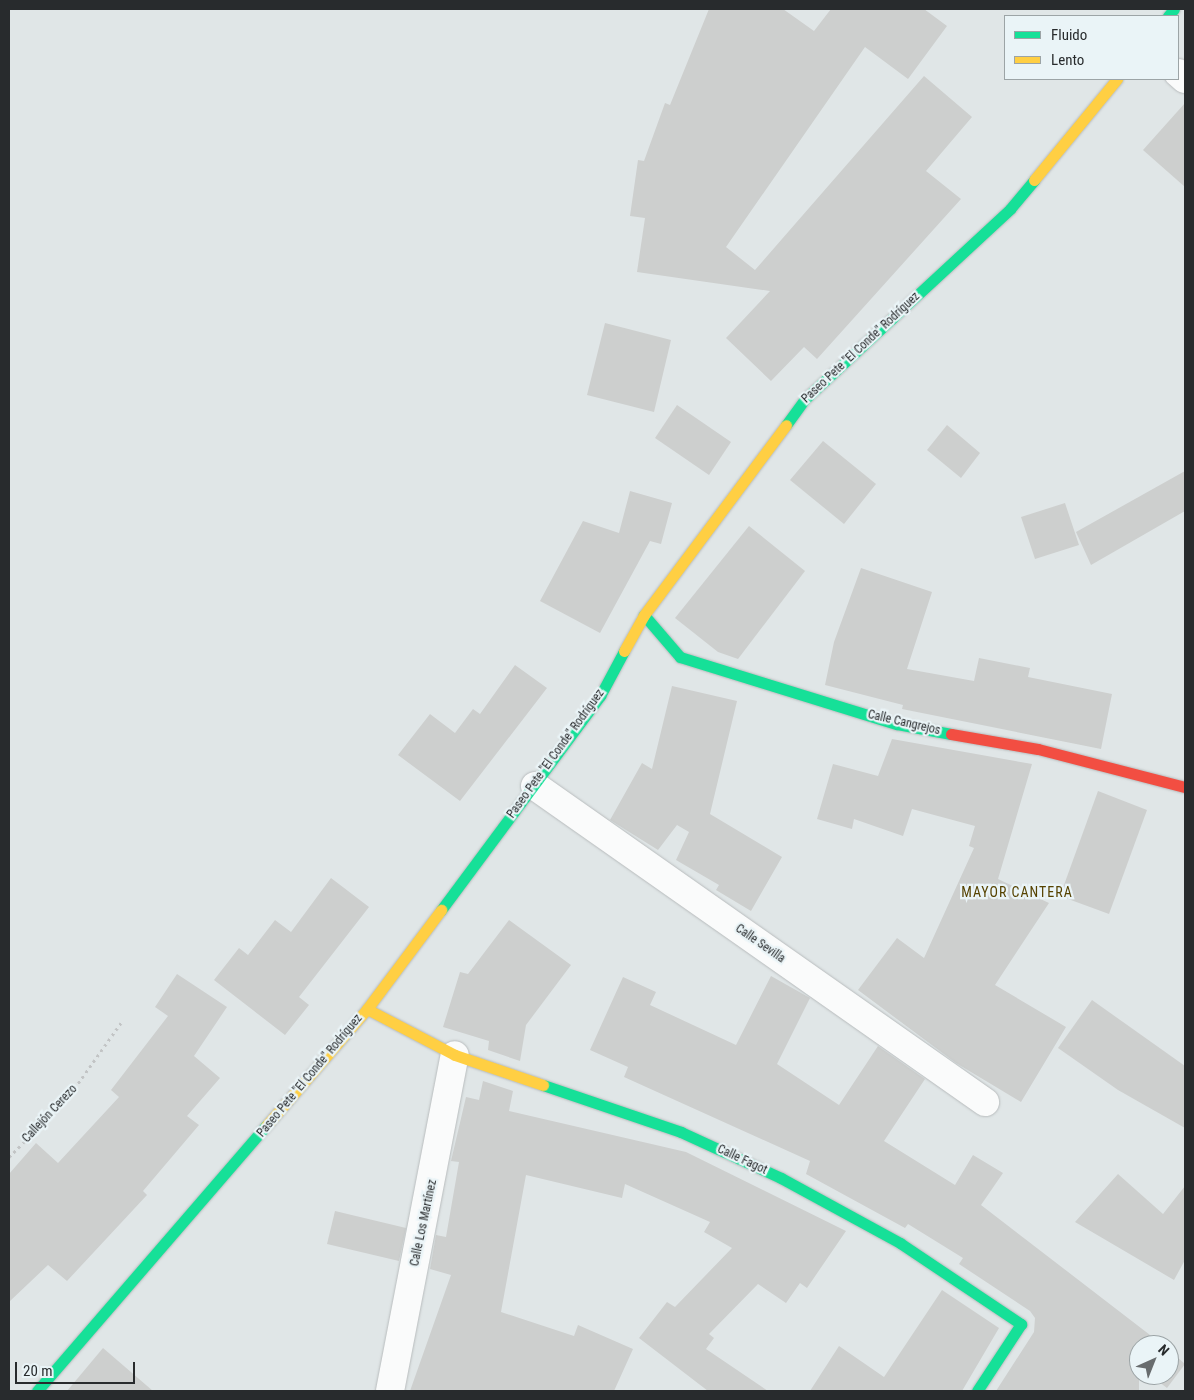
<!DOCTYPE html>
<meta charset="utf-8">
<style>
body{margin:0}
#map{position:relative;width:1194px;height:1400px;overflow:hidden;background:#e0e6e7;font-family:"Roboto Condensed",sans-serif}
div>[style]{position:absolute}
.building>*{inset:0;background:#cdcfce}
.path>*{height:3px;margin-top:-1.5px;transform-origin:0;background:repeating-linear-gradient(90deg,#c2c4c5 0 2.5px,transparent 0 6.5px)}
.roads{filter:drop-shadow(0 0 1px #b8bcbd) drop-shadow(0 0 1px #b8bcbd)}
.street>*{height:28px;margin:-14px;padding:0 14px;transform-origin:14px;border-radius:14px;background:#fafbfb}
.fast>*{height:11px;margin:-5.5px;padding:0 5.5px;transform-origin:5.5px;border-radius:5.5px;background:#16e098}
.slow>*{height:11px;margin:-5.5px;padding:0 5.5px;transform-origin:5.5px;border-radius:5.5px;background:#ffcf43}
.jam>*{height:11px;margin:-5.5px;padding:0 5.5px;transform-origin:5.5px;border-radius:5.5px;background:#f24e42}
span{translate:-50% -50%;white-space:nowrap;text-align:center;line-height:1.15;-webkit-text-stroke:4.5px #eaf4f7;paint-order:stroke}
.street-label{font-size:12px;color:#282b2d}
.neighbourhood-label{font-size:14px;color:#564200;letter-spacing:1px}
.frame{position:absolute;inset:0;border:10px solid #282b2d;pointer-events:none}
.legend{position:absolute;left:1004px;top:15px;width:175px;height:65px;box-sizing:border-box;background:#eaf4f7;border:1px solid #9ca4a6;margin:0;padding:6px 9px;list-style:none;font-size:15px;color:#282b2d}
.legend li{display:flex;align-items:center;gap:10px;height:25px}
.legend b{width:25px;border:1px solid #9ca4a6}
.north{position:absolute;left:1129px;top:1335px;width:50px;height:50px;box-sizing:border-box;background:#eaf4f7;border:1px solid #9ca4a6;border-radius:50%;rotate:44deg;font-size:14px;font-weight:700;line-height:20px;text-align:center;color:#282b2d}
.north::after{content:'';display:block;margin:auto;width:18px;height:22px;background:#686c6e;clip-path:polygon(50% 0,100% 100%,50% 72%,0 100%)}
.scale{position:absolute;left:15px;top:1362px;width:120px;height:22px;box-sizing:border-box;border:2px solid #282b2d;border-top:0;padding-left:6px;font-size:15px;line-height:18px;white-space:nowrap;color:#282b2d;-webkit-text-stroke:4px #eaf4f7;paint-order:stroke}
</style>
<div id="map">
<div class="building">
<div style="clip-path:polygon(709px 9px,783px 9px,814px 31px,831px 9px,924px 9px,947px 26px,908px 79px,865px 47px,726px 247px,755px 270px,924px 76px,972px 117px,926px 171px,961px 199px,817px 359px,804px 347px,771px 381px,726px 338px,770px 291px,637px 272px,645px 218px,630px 216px,638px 160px,644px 161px,665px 103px,670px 105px)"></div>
<div style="clip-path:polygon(1185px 103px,1185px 187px,1143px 150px)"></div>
<div style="clip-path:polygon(605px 323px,671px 340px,654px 412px,587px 395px)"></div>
<div style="clip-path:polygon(677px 405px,731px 442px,709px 475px,655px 438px)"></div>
<div style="clip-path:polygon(947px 425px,980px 453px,961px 478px,927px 450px)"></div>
<div style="clip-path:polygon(823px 441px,876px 484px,844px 524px,790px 480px)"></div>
<div style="clip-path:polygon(1185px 471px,1185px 511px,1091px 565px,1076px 532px)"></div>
<div style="clip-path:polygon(630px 491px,672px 503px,661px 544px,650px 541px,600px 633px,540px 601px,583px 521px,619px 533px)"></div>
<div style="clip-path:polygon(1065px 503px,1079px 545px,1035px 559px,1021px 517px)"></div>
<div style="clip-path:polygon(749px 526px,805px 571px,738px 659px,718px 652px,675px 618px)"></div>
<div style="clip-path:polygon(861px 568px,932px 592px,907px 669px,974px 681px,979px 658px,1030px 668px,1028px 677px,1112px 694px,1101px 749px,902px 709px,903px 705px,825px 685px,834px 642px)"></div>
<div style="clip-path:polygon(515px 665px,547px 688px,460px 801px,398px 755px,430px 714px,455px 733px,473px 709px,480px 714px)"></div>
<div style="clip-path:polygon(672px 686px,737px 701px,710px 814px,782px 857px,751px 911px,716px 890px,719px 885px,676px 860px,689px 832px,677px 825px,658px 850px,610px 820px,642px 763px,652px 769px)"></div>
<div style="clip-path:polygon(892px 739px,1032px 764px,998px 879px,1049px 903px,995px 985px,1066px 1027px,1021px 1102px,956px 1063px,858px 990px,897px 938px,924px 958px,974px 848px,969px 846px,975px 826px,912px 809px,903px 836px,854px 819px,852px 829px,817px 819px,833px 764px,878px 776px)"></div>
<div style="clip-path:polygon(1098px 791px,1147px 810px,1109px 914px,1060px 896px)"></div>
<div style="clip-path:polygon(331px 878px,369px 907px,299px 997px,309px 1005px,285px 1035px,214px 980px,239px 948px,248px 955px,275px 920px,291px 932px)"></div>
<div style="clip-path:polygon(509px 920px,571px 965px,526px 1025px,520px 1061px,488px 1050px,489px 1041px,443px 1027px,460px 972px,468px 974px)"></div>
<div style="clip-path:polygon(177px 974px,227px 1007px,194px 1056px,220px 1078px,187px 1116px,199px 1125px,143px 1191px,147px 1195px,67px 1281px,48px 1265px,9px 1302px,9px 1174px,36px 1143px,58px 1163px,119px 1097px,111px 1090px,168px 1016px,155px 1007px)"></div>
<div style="clip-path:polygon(771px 976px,810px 998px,777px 1064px,839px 1105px,878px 1046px,925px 1079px,884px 1141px,955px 1185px,973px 1155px,1003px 1173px,981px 1205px,1163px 1345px,1139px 1345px,1139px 1391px,996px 1391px,1034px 1332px,1035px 1318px,1030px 1311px,959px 1264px,963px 1258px,908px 1224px,905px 1228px,806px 1174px,810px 1161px,624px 1077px,628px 1067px,590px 1050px,623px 977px,656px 992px,650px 1005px,736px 1045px)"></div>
<div style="clip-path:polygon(1092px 1000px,1185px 1066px,1185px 1128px,1118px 1090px,1058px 1048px)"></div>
<div style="clip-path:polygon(483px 1081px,513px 1091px,509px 1111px,686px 1152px,846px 1231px,807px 1288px,800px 1283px,786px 1303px,758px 1284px,709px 1334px,714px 1338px,706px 1349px,768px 1391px,708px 1391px,639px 1338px,667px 1302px,675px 1307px,732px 1248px,704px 1232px,710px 1222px,625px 1184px,622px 1198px,526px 1175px,501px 1312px,574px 1336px,578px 1325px,633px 1349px,614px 1391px,410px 1391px,451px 1275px,430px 1269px,436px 1235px,446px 1237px,459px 1162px,451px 1161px,466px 1097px,479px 1100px)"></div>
<div style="clip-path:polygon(1118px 1174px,1163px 1214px,1185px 1186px,1185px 1260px,1174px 1280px,1075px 1222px)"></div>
<div style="clip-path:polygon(335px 1211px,406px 1228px,399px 1261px,327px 1244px)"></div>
<div style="clip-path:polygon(942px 1290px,999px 1328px,962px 1391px,810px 1391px,839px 1346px,884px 1377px)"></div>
<div style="clip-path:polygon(103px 1348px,153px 1391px,67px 1391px)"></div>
<div style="clip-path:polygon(1169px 1350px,1185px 1364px,1167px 1388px,1150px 1375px,1169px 1375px)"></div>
</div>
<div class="path">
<div style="left:9px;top:1157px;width:82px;rotate:-45deg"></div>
<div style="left:67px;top:1099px;width:97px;rotate:-54.7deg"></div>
</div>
<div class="roads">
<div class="street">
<div style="left:1178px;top:73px;width:9px;rotate:41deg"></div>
<div style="left:535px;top:786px;width:550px;rotate:35.08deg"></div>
<div style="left:390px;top:1391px;width:342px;rotate:-79.1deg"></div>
</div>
<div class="fast">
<div style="left:1168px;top:16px;width:9px;rotate:-49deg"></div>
<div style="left:786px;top:425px;width:32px;rotate:-54deg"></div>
<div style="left:805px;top:399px;width:280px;rotate:-42.8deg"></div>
<div style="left:1010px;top:209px;width:38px;rotate:-50deg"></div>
<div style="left:644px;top:615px;width:55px;rotate:49.4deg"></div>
<div style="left:680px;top:657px;width:227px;rotate:17.2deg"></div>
<div style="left:897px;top:724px;width:55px;rotate:10.5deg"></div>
<div style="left:441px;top:910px;width:267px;rotate:-53.4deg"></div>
<div style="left:600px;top:696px;width:51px;rotate:-61.9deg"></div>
<div style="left:543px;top:1085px;width:146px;rotate:18.8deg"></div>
<div style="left:681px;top:1132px;width:110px;rotate:24.7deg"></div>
<div style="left:781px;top:1178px;width:136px;rotate:28.6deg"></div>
<div style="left:900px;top:1243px;width:146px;rotate:33.8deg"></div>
<div style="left:1021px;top:1324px;width:80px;rotate:123.3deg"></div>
<div style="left:37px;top:1391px;width:350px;rotate:-49.2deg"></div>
</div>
<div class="slow">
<div style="left:1034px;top:180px;width:131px;rotate:-50.6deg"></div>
<div style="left:624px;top:651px;width:41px;rotate:-60.9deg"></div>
<div style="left:644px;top:615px;width:237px;rotate:-53.2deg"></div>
<div style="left:367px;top:1009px;width:99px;rotate:27.6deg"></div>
<div style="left:455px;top:1055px;width:93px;rotate:18.8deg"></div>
<div style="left:266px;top:1126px;width:155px;rotate:-49.2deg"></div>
<div style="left:367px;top:1009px;width:124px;rotate:-53.2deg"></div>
</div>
<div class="jam">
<div style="left:951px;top:734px;width:88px;rotate:9.8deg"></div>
<div style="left:1038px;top:749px;width:152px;rotate:14.5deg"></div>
</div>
</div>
<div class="street-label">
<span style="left:861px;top:348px;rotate:-43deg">Paseo Pete "El Conde" Rodríguez</span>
<span style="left:904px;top:723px;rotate:13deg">Calle Cangrejos</span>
<span style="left:556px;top:754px;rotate:-54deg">Paseo Pete "El Conde" Rodríguez</span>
<span style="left:760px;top:944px;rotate:35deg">Calle Sevilla</span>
<span style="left:310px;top:1076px;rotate:-50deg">Paseo Pete "El Conde" Rodríguez</span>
<span style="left:50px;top:1114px;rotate:-47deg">Callejón Cerezo</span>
<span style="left:742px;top:1160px;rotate:25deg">Calle Fagot</span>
<span style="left:424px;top:1223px;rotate:-78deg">Calle Los Martínez</span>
</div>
<div class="neighbourhood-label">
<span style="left:1017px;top:892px">MAYOR CANTERA</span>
</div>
<div class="frame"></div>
<ul class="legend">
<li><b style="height:6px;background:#16e098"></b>Fluido</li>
<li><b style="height:6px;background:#ffcf43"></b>Lento</li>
</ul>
<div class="north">N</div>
<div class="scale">20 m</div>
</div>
